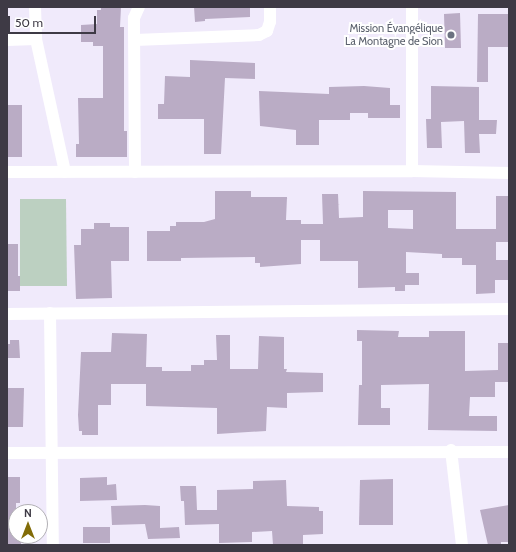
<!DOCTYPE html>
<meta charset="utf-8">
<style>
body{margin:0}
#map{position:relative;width:516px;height:552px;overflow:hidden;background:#f0eafb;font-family:Cabin,sans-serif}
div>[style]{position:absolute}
.green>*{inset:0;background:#bcd0c1}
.building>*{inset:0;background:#baacc5}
.minor>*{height:12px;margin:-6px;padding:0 6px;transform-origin:6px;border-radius:6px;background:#fff}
.dots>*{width:11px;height:11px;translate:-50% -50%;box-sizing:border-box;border:2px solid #fff;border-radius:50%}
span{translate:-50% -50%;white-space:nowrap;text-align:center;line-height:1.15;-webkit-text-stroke:4px #fff;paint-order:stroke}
.worship-label{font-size:11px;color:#5b616d}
.right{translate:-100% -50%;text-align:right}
.frame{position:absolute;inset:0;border:8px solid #3e3a45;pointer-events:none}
.north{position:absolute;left:8px;top:504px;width:40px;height:40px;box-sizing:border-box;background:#fff;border:1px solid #b2b0b5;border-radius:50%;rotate:0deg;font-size:11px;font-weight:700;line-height:16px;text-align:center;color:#3e3a45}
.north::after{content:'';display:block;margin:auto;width:14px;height:18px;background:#826c07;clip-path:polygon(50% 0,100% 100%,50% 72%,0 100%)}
.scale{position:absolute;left:8px;top:16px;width:88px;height:18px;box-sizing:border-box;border:2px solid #3e3a45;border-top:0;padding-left:5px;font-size:12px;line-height:14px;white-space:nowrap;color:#3e3a45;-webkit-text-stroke:3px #fff;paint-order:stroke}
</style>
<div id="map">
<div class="green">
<div style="clip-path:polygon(20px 199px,66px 199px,67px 286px,20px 286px)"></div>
</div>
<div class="building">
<div style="clip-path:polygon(101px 7px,121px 7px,120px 27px,124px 27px,124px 131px,127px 131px,127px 157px,76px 157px,76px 144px,79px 144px,78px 98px,103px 98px,103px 46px,93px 46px,93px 42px,81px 42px,81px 25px,97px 24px,97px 10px,101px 10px)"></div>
<div style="clip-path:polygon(194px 7px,250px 7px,250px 17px,205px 19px,205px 21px,195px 22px)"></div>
<div style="clip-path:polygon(460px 13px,461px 48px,445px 48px,444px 14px)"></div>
<div style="clip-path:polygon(478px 14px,509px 14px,509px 47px,488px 47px,488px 82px,477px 82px)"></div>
<div style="clip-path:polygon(190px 60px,255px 63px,255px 79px,225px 78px,221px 154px,204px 154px,204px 119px,158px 119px,158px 104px,164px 104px,165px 76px,190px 77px)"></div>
<div style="clip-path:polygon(364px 86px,390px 88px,390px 105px,400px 105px,400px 118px,368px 118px,368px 113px,350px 113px,350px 120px,319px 120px,319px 145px,296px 145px,296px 130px,260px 126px,259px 91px,329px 94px,329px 87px)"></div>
<div style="clip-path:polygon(431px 86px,479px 87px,479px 120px,497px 120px,496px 134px,479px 134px,480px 153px,465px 153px,464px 121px,441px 122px,442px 148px,427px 148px,426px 119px,431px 119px)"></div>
<div style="clip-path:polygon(7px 105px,22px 105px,22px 157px,7px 157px)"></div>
<div style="clip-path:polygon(evenodd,215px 191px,251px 191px,251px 197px,287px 197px,286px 220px,301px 220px,301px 224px,323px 224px,322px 194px,338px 194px,339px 218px,363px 217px,363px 191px,456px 192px,456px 229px,496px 229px,496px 196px,509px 196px,509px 242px,496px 242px,496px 260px,509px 260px,509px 280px,495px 280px,495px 293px,476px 294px,476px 265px,462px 265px,462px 258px,442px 258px,442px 254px,406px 252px,406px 273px,419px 273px,419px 285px,405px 285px,405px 291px,395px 291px,395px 287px,358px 288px,358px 261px,320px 261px,320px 240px,301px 240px,301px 264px,260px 267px,260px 263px,255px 263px,255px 257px,181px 258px,181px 261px,147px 261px,147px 231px,170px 231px,170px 226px,176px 226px,176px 222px,204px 222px,215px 219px,215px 191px,388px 210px,413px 210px,413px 229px,388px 228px,388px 210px)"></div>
<div style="clip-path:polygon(94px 223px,110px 223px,110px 227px,129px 227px,129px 261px,111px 261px,112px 298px,76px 299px,74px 245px,81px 245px,81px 229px,94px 229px)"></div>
<div style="clip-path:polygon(7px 244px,18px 244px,18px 276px,20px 276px,20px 291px,7px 291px)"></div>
<div style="clip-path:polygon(357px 330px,399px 331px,398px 337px,429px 337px,429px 331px,465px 331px,465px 371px,498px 370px,498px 343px,509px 343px,509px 382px,495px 382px,495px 397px,470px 397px,469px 416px,497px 416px,497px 431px,428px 430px,429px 384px,381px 385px,381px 408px,390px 408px,390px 425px,358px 425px,359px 385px,362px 385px,362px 341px,357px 341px)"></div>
<div style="clip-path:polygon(112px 333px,147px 334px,146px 367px,162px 367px,162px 371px,191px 371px,191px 365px,204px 365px,204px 360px,217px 360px,216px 335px,230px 335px,230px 369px,258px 369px,259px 336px,284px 337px,284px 369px,287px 369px,286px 372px,323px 373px,323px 392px,287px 393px,287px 408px,267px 407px,266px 431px,217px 434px,217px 408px,146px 406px,146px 384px,111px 384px,111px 405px,98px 405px,98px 435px,82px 435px,82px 431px,79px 431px,78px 415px,81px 352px,111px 352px)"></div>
<div style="clip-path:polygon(10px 340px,19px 340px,20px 358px,7px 358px,7px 344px,10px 344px)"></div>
<div style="clip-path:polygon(7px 388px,24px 388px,23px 427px,7px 427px)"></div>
<div style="clip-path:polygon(7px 477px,20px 477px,20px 503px,16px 503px,16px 536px,21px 536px,21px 545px,7px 545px)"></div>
<div style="clip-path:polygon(107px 477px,107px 485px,116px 484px,117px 500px,80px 501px,80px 478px)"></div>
<div style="clip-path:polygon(393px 479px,393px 525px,359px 525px,360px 480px)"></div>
<div style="clip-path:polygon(286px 480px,287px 506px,319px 507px,319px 511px,323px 511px,323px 534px,303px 535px,303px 545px,273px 545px,272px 531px,252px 532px,252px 542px,219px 543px,219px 524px,185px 525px,184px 501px,181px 501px,180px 486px,196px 486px,197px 510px,217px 510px,217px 490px,253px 489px,253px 481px)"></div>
<div style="clip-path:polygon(145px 505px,160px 506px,160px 528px,179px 527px,180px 538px,148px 539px,145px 524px,112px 525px,111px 506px)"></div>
<div style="clip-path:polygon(509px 505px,509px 542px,501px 542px,501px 545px,488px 545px,480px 510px)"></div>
<div style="clip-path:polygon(83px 527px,110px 527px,110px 543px,83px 543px)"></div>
</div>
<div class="minor">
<div style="left:35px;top:7px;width:32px;rotate:88deg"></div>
<div style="left:36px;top:39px;width:136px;rotate:77.7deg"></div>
<div style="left:412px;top:7px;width:164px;rotate:90deg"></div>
<div style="left:7px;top:40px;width:29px;rotate:-2deg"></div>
<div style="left:135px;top:40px;width:124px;rotate:-2.3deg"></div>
<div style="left:259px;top:35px;width:9px;rotate:-27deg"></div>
<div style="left:267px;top:31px;width:9px;rotate:-72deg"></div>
<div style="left:270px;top:22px;width:15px;rotate:-90deg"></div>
<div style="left:7px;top:172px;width:405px;rotate:-0.1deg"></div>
<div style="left:412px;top:171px;width:97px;rotate:1.2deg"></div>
<div style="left:135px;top:172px;width:154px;rotate:-90.4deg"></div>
<div style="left:134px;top:18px;width:12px;rotate:-66deg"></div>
<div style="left:50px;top:313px;width:232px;rotate:89.3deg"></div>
<div style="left:7px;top:314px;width:502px;rotate:-0.57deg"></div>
<div style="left:451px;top:450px;width:96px;rotate:83.4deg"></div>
<div style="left:7px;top:453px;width:502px;rotate:-0.11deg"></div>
</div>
<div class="dots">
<div style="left:451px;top:35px;background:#6b7280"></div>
</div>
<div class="worship-label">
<span class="right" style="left:443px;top:35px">Mission Évangélique<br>La Montagne de Sion</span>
</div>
<div class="frame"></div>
<div class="north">N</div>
<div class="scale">50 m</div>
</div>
